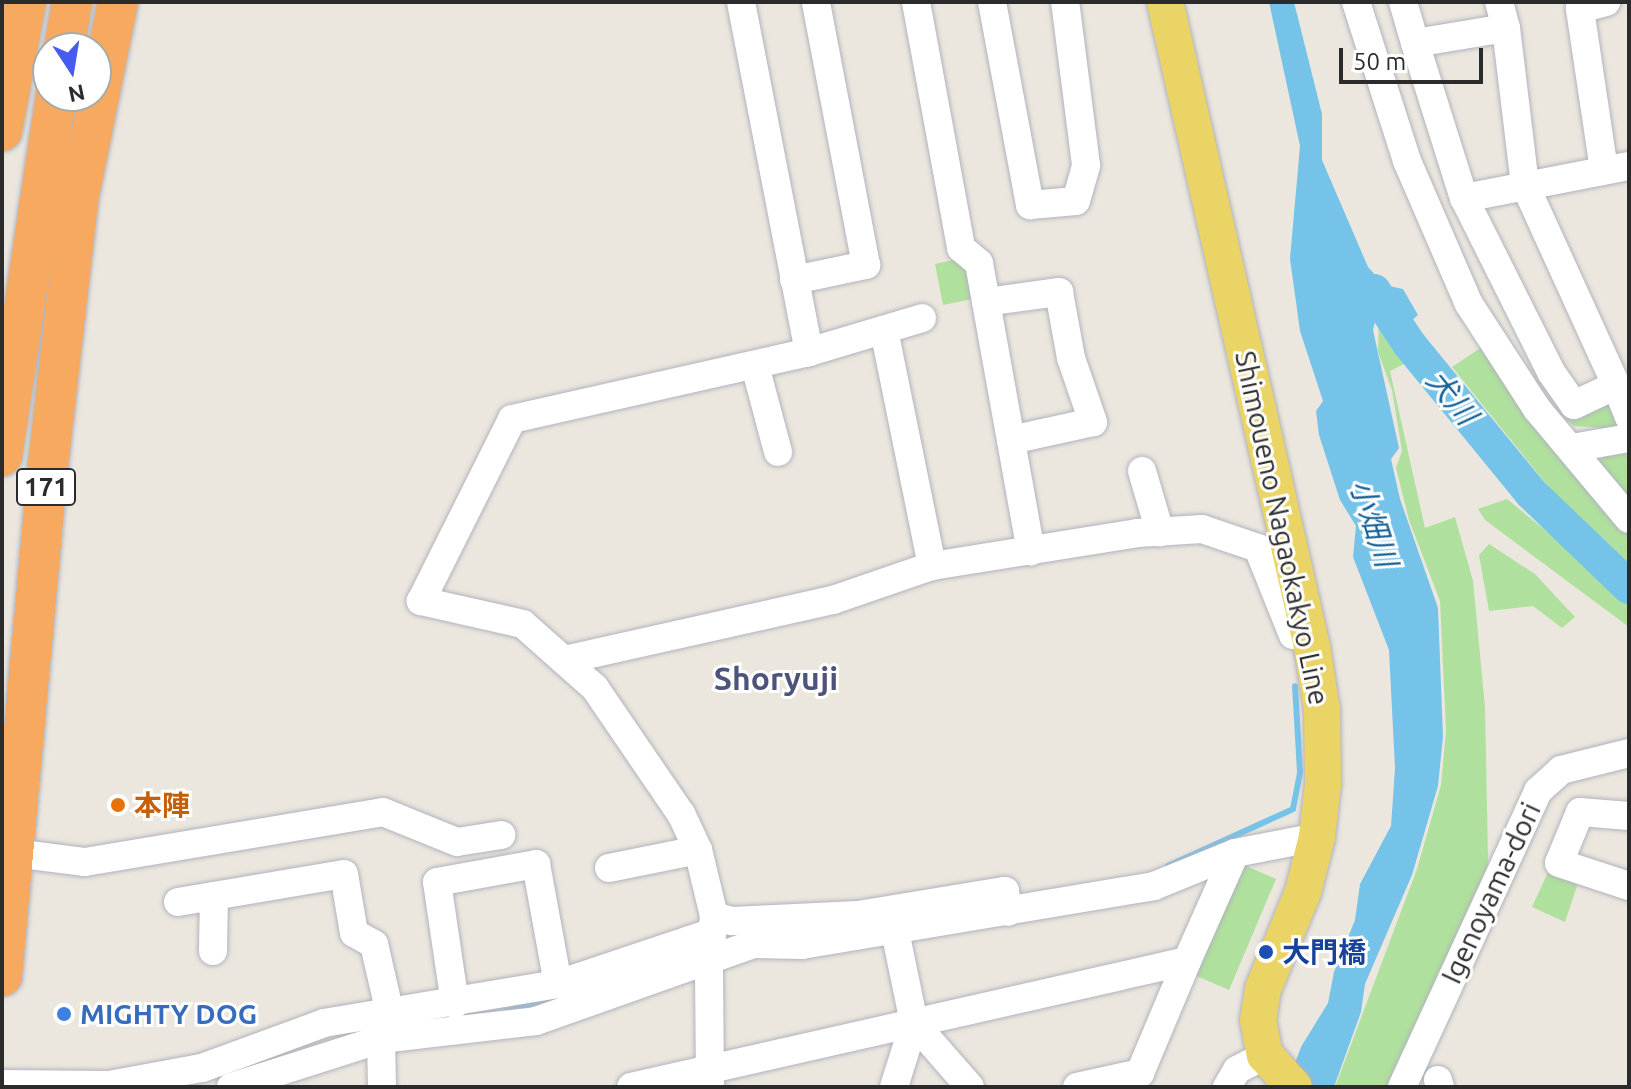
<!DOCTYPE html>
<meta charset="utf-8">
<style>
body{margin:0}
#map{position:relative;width:1631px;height:1089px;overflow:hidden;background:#ece7de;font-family:Ubuntu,"Noto Sans JP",sans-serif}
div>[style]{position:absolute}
.green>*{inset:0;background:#b0e09d}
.water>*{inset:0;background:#76c3e9}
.stream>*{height:6px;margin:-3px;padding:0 3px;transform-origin:3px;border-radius:3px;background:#76c3e9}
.river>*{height:34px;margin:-17px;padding:0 17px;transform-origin:17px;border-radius:17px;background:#76c3e9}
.roads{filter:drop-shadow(0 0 2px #b1b3be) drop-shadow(0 0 2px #b1b3be)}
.minor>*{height:28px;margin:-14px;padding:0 14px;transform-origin:14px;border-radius:14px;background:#fff}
.major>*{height:36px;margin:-18px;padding:0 18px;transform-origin:18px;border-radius:18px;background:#ead465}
.highway>*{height:40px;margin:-20px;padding:0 20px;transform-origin:20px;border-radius:20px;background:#f7aa5f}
.dots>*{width:22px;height:22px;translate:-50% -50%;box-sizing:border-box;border:4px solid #fff;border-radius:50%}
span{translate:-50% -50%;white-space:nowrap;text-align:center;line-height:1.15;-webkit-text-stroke:6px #fff;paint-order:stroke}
.shield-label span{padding:2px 6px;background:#fff;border:2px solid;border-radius:6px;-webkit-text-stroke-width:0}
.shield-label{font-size:26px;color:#2b2b2b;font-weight:700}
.street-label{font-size:28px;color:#2b2b2b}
.food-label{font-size:28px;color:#c56008;font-weight:700}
.left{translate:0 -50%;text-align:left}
.transit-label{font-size:28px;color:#164399;font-weight:700}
.shop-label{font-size:28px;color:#366cbe;font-weight:700}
.water-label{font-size:30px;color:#146197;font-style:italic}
.quarter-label{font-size:32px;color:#4d537a;font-weight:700}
.frame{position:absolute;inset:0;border:4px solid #2b2b2b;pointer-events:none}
.north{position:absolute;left:32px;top:32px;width:80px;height:80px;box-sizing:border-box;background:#fff;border:2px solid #aaa;border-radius:50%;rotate:168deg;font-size:22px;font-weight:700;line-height:32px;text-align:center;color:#2b2b2b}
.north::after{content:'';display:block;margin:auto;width:28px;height:36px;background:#465bf1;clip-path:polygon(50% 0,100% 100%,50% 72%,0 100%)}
.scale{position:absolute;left:1339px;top:48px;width:144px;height:36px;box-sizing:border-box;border:4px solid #2b2b2b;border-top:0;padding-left:10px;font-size:24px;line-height:28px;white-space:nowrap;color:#2b2b2b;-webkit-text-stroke:6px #fff;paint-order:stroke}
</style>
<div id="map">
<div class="green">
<div style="clip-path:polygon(963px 258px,982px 297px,943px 305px,935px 264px)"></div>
<div style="clip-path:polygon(1379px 314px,1406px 363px,1390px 371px,1425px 528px,1455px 517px,1473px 581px,1485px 707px,1488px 857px,1487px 871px,1394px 1087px,1335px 1087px,1417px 869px,1441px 785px,1446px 731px,1440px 601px,1409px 520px,1396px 468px,1402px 451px,1392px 390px,1378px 352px)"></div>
<div style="clip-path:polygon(1485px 345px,1629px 535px,1629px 567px,1577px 522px,1452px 367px)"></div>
<div style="clip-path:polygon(1602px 400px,1611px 403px,1622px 422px,1617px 429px,1574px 426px,1566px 419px)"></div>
<div style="clip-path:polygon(1625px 452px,1629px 459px,1629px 508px,1597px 464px,1605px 455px)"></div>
<div style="clip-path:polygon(1507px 499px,1629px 599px,1629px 627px,1485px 520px,1478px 509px)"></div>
<div style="clip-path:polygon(1489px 544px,1535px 574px,1575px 617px,1562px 628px,1533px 606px,1489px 611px,1479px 555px)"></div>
<div style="clip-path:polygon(1242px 864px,1276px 879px,1229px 990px,1192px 974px)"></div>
<div style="clip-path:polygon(1549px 870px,1571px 877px,1577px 886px,1565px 922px,1532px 907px)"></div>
</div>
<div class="water">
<div style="clip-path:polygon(1269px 2px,1294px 2px,1322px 114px,1322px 160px,1368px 267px,1384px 285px,1403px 289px,1418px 315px,1394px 336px,1377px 312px,1373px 330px,1399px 448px,1391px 459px,1400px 499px,1438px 608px,1443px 737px,1438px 786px,1412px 875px,1365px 984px,1361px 1012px,1334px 1087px,1286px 1087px,1301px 1047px,1328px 1003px,1334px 972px,1355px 920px,1360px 884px,1391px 826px,1395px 768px,1389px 650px,1353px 557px,1356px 526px,1340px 500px,1319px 435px,1316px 411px,1323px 401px,1300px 331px,1290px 259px,1300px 146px)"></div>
</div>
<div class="stream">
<div style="left:1168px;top:866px;width:137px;rotate:-24.5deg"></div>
<div style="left:1293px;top:809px;width:38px;rotate:-79deg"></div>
<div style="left:1300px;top:772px;width:86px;rotate:-93.3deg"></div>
<div style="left:506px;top:1011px;width:41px;rotate:-15.8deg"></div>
</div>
<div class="river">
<div style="left:1374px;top:291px;width:65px;rotate:56.3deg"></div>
<div style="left:1410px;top:345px;width:191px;rotate:50.7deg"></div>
<div style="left:1531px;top:493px;width:136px;rotate:43.8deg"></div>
</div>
<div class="roads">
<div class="minor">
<div style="left:916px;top:2px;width:250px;rotate:79.6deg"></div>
<div style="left:961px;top:248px;width:23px;rotate:40deg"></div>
<div style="left:979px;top:263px;width:293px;rotate:79.8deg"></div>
<div style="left:992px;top:2px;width:207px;rotate:79.4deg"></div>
<div style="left:1030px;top:205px;width:46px;rotate:-5deg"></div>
<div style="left:1076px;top:201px;width:37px;rotate:-74deg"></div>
<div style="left:1086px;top:165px;width:164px;rotate:-97.3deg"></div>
<div style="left:1356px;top:2px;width:167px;rotate:72.2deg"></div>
<div style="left:1407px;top:161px;width:156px;rotate:66.6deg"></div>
<div style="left:1469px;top:304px;width:125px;rotate:57.1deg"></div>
<div style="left:1537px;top:409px;width:143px;rotate:50.1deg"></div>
<div style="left:1403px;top:2px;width:43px;rotate:73.7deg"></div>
<div style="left:1415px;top:43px;width:92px;rotate:-9.4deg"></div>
<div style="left:1506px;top:28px;width:27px;rotate:-105deg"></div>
<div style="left:1506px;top:28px;width:158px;rotate:83.1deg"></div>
<div style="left:1525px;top:185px;width:220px;rotate:65.5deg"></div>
<div style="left:1415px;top:43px;width:163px;rotate:72.5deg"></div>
<div style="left:1464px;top:198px;width:195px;rotate:63.4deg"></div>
<div style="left:1551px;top:372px;width:40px;rotate:55.1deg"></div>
<div style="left:1574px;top:405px;width:47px;rotate:-25.5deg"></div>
<div style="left:1616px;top:385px;width:35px;rotate:68deg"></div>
<div style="left:1604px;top:170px;width:163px;rotate:-98.5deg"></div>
<div style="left:1580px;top:9px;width:27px;rotate:-15deg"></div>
<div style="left:1464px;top:198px;width:168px;rotate:-11deg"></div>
<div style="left:794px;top:280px;width:74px;rotate:-11.8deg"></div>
<div style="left:866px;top:265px;width:268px;rotate:-100.8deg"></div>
<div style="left:986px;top:302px;width:74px;rotate:-7.8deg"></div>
<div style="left:1059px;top:292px;width:67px;rotate:79.7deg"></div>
<div style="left:1071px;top:358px;width:68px;rotate:71deg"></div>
<div style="left:1093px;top:422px;width:84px;rotate:167.6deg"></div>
<div style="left:884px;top:330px;width:241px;rotate:78.5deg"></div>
<div style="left:809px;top:352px;width:118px;rotate:-16.7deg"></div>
<div style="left:755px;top:366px;width:89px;rotate:75deg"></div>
<div style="left:1572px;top:448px;width:58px;rotate:-10deg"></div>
<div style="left:1142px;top:471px;width:64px;rotate:73.6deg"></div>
<div style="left:564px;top:660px;width:276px;rotate:-12.6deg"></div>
<div style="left:833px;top:600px;width:105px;rotate:-19deg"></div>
<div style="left:932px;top:566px;width:208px;rotate:-9.1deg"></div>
<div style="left:1137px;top:533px;width:65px;rotate:-3.5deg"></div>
<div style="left:1202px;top:529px;width:59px;rotate:18.7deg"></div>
<div style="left:1258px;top:548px;width:94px;rotate:68.1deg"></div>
<div style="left:1629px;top:816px;width:49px;rotate:-175.3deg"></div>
<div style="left:1580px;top:812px;width:55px;rotate:112.4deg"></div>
<div style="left:1559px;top:863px;width:74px;rotate:18.2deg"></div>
<div style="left:14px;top:853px;width:72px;rotate:7.2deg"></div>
<div style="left:85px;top:862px;width:302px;rotate:-9.5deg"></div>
<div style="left:383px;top:812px;width:80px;rotate:22.1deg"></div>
<div style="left:457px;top:842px;width:45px;rotate:-9deg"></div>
<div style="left:609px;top:868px;width:91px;rotate:-11.4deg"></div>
<div style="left:178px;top:902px;width:168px;rotate:-9.6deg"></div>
<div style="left:344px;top:874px;width:60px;rotate:80.4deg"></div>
<div style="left:354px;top:933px;width:23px;rotate:29deg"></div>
<div style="left:374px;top:944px;width:67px;rotate:77deg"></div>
<div style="left:714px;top:916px;width:19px;rotate:16deg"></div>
<div style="left:732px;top:921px;width:126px;rotate:-2.7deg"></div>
<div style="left:858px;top:915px;width:149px;rotate:-9.3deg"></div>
<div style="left:1005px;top:891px;width:21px;rotate:82deg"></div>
<div style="left:895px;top:931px;width:94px;rotate:78.3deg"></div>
<div style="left:914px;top:1023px;width:85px;rotate:48.8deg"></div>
<div style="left:213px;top:951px;width:55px;rotate:-89deg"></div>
<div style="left:455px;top:1004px;width:123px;rotate:-98.4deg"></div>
<div style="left:437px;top:882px;width:101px;rotate:-10.3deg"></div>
<div style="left:536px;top:864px;width:122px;rotate:79.6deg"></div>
<div style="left:381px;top:1039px;width:48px;rotate:88.8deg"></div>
<div style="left:1438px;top:1080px;width:7px;rotate:74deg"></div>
<div style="left:2px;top:1084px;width:107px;rotate:0.5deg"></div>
<div style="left:109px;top:1085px;width:95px;rotate:-10.4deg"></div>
<div style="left:202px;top:1068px;width:130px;rotate:-20.2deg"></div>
<div style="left:324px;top:1023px;width:237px;rotate:-9.5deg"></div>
<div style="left:558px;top:984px;width:163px;rotate:-18.5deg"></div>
<div style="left:231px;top:1087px;width:157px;rotate:-17.7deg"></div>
<div style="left:381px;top:1039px;width:156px;rotate:-6.6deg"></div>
<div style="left:536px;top:1021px;width:230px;rotate:-19.5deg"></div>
<div style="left:753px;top:944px;width:49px;rotate:1.2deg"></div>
<div style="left:802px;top:945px;width:357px;rotate:-9.5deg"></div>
<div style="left:1154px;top:886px;width:87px;rotate:-22.2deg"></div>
<div style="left:1235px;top:853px;width:84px;rotate:-11deg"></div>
<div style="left:631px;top:1087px;width:570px;rotate:-12.77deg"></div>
<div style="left:1187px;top:961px;width:118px;rotate:-66deg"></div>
<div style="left:710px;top:1087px;width:127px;rotate:-90.5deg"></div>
<div style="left:709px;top:960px;width:44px;rotate:-83.5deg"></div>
<div style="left:714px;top:916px;width:68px;rotate:-103.6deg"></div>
<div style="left:698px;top:850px;width:40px;rotate:-115deg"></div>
<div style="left:681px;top:814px;width:153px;rotate:-124.3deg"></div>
<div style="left:595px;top:688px;width:96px;rotate:-138.4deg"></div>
<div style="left:523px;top:624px;width:105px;rotate:-167.3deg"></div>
<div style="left:421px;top:601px;width:203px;rotate:-63.4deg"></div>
<div style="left:512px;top:419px;width:304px;rotate:-12.7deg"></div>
<div style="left:809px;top:352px;width:357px;rotate:-101deg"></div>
<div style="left:894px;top:1087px;width:67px;rotate:-72.6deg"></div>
<div style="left:1077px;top:1087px;width:65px;rotate:-12.5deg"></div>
<div style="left:1140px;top:1073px;width:121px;rotate:-67.2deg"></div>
<div style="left:1227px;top:1087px;width:20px;rotate:-60deg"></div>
<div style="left:1237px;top:1070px;width:32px;rotate:-28deg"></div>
<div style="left:1402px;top:1087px;width:326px;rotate:-65.3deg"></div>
<div style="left:1538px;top:791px;width:31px;rotate:-42deg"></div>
<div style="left:1561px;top:770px;width:70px;rotate:-14deg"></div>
</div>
<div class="major">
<div style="left:1165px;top:2px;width:662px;rotate:77.16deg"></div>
<div style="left:1312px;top:647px;width:64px;rotate:81deg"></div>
<div style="left:1322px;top:710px;width:74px;rotate:89.2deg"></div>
<div style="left:1323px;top:784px;width:53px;rotate:96.5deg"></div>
<div style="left:1317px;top:837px;width:57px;rotate:104.3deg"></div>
<div style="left:1303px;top:892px;width:105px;rotate:112.4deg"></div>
<div style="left:1263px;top:989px;width:31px;rotate:99deg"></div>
<div style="left:1258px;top:1020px;width:36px;rotate:79deg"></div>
<div style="left:1265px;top:1055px;width:43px;rotate:47.8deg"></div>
</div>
<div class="highway">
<div style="left:64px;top:48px;width:47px;rotate:-80.1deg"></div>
<div style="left:2px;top:131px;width:131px;rotate:-79.5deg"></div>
<div style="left:2px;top:456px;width:364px;rotate:-81.5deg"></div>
<div style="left:2px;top:976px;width:513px;rotate:-84.86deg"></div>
<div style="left:48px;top:465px;width:272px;rotate:-83.5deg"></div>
<div style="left:79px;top:195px;width:197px;rotate:-78.6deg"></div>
</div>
</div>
<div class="dots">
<div style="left:118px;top:805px;background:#e8710a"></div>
<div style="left:1266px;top:952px;background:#1a4fb4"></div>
<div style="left:64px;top:1014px;background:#3f7fe0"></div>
</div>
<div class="shield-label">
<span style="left:46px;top:487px">171</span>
</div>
<div class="street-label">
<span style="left:1282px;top:528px;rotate:78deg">Shimoueno Nagaokakyo Line</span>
<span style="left:1491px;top:893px;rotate:-65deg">Igenoyama-dori</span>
</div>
<div class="food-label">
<span class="left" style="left:134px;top:805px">本陣</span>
</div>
<div class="transit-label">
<span class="left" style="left:1282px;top:952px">大門橋</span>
</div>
<div class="shop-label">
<span class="left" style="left:80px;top:1014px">MIGHTY DOG</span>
</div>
<div class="water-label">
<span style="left:1452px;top:397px;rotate:51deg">犬川</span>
<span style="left:1374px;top:523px;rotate:72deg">小畑川</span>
</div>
<div class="quarter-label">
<span style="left:776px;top:678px">Shoryuji</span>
</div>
<div class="frame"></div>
<div class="north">N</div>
<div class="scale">50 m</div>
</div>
